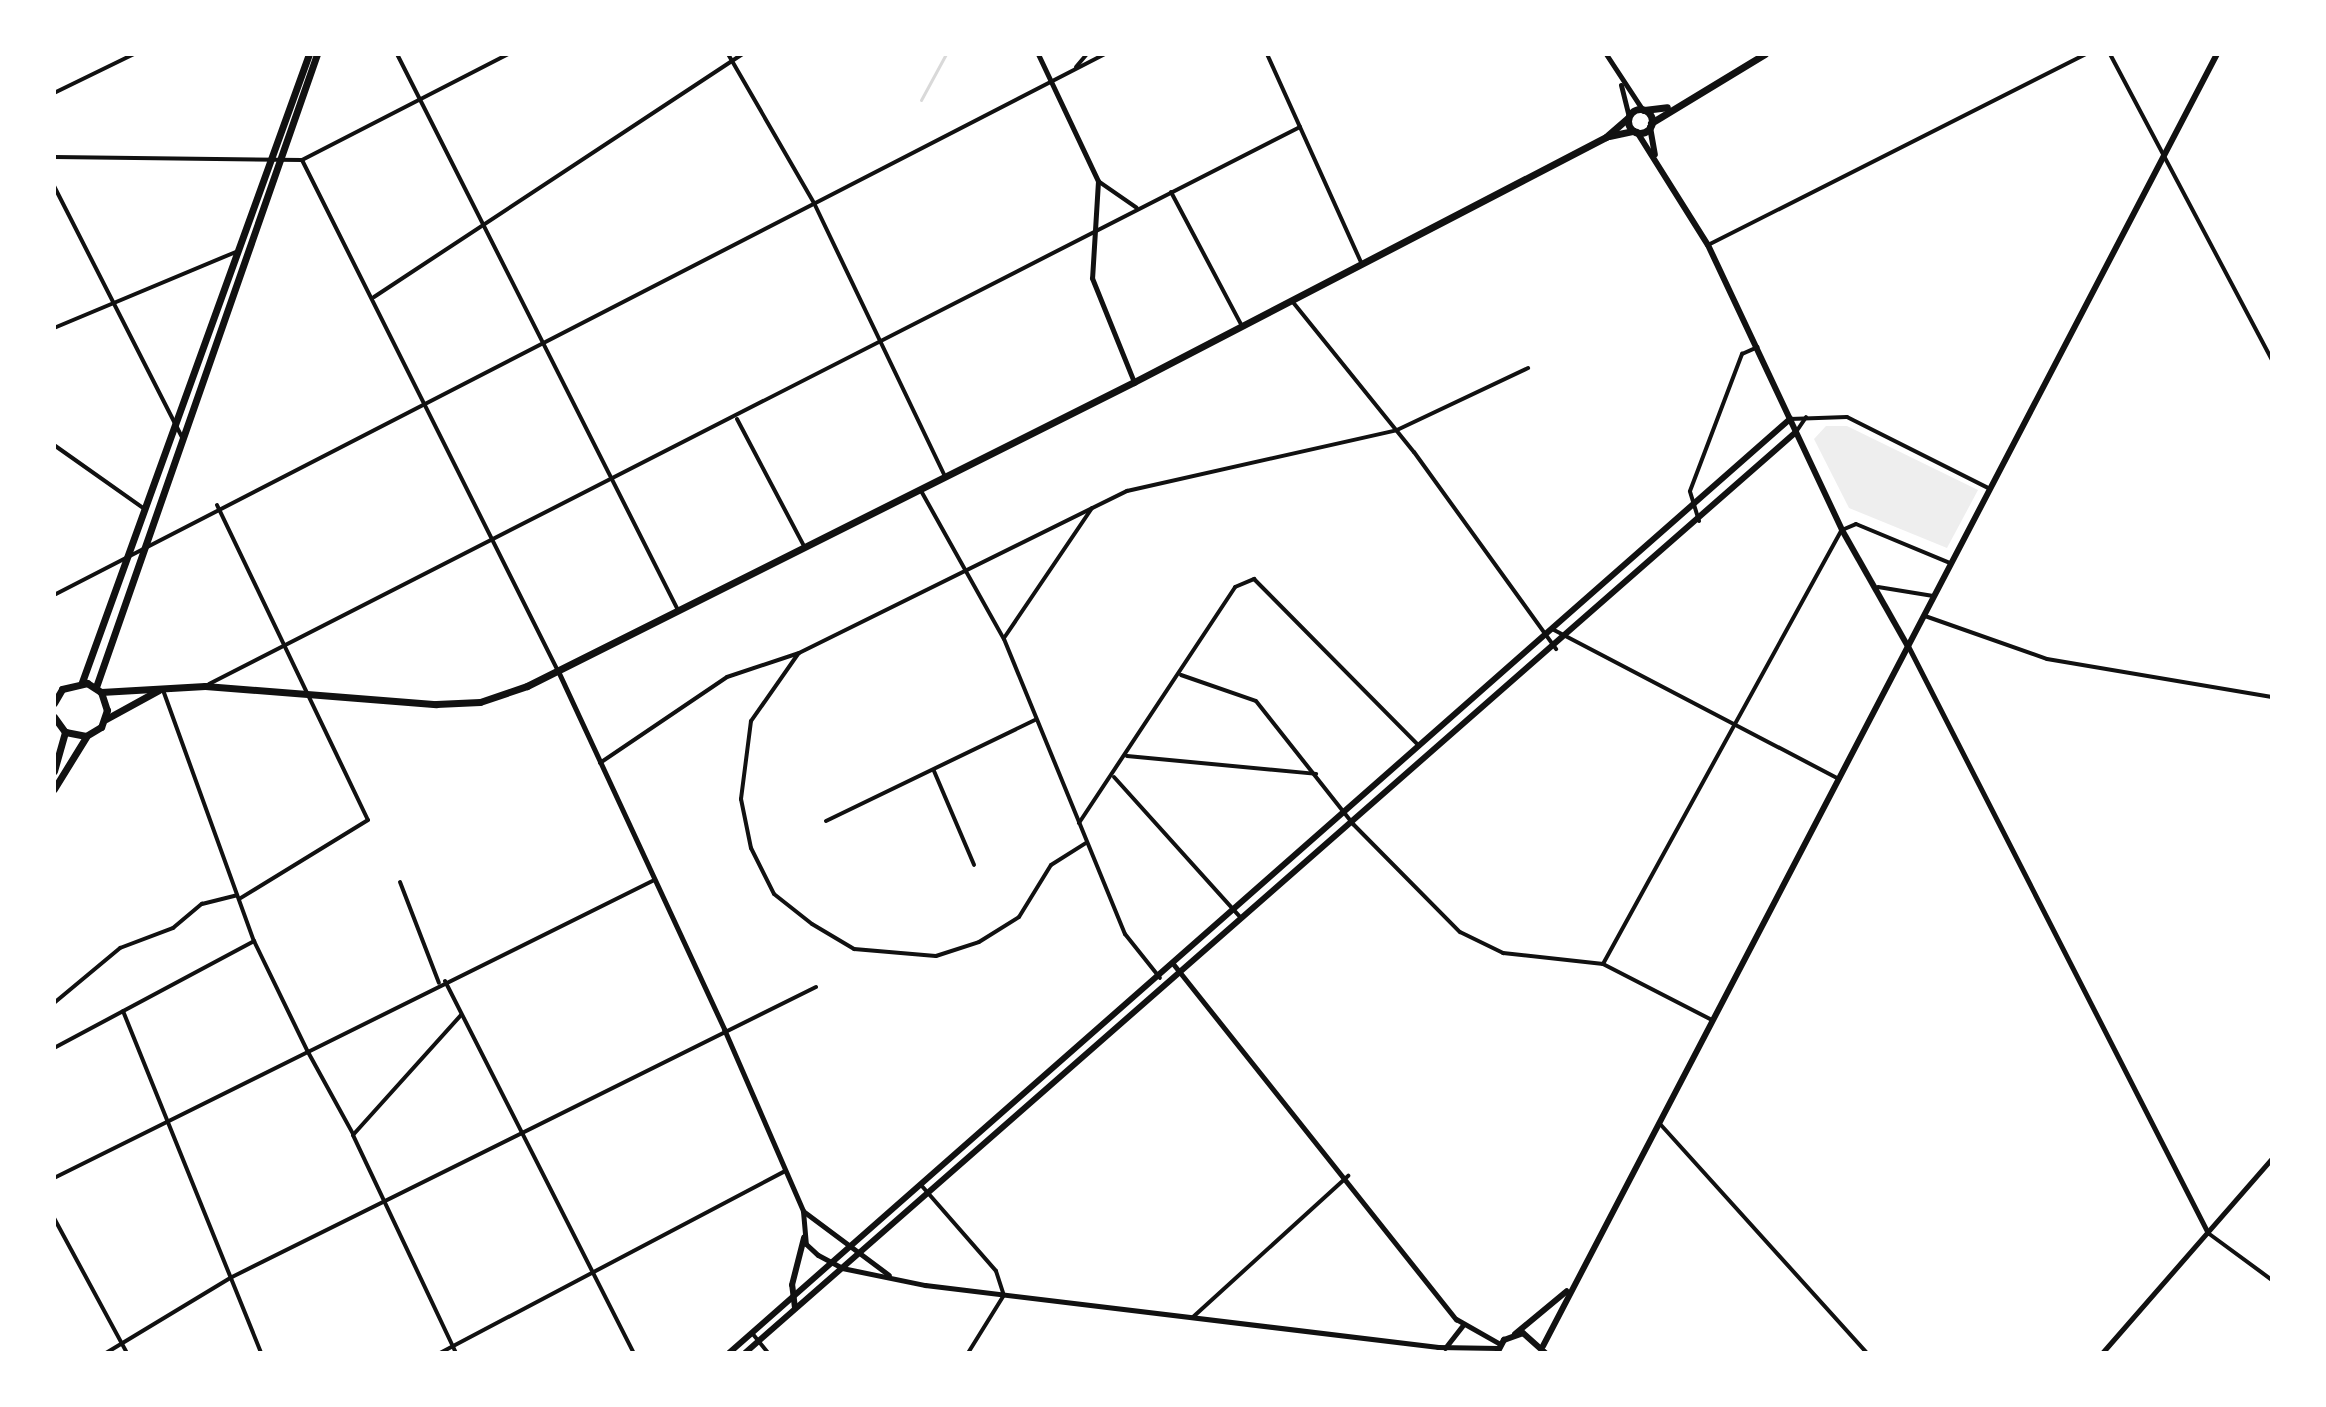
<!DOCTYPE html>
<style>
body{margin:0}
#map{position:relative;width:2326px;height:1407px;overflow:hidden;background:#fff;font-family:"Public Sans",sans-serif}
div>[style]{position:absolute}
.green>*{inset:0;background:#eee}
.stream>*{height:3px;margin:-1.5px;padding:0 1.5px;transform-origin:1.5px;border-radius:1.5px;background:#d9d9d9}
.minor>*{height:4px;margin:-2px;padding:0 2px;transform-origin:2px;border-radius:2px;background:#111}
.tertiary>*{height:5px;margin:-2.5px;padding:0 2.5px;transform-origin:2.5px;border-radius:2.5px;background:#111}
.secondary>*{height:6px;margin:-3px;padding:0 3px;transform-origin:3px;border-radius:3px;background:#111}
.trunk>*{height:7px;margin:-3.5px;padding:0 3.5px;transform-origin:3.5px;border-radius:3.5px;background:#111}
.trunk>.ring{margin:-3.5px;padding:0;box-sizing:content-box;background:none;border:7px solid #111;border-radius:50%}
span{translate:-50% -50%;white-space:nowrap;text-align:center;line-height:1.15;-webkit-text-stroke:6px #fff;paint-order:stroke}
.frame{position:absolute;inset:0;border:56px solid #fff;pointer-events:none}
</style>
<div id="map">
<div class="green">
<div style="clip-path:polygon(1826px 426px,1847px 426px,1978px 490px,1947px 548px,1849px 508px,1814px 439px)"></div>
</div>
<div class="stream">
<div style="left:921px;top:100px;width:52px;rotate:-61.5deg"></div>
</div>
<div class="minor">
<div style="left:397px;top:54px;width:623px;rotate:63.19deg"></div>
<div style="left:728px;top:54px;width:172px;rotate:60deg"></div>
<div style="left:814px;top:203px;width:303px;rotate:64.4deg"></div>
<div style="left:1267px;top:54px;width:228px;rotate:65.7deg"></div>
<div style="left:2110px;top:54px;width:346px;rotate:62.1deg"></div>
<div style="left:1076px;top:67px;width:17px;rotate:-50deg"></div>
<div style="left:54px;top:93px;width:89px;rotate:-26deg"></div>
<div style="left:54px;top:157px;width:248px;rotate:0.7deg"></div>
<div style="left:302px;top:160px;width:569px;rotate:63.39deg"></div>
<div style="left:302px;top:160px;width:232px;rotate:-27.2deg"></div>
<div style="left:1098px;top:181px;width:47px;rotate:34.7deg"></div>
<div style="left:54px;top:186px;width:282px;rotate:63deg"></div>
<div style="left:1171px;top:192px;width:152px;rotate:62.1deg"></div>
<div style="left:1708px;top:245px;width:424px;rotate:-26.8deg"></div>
<div style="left:374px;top:297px;width:441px;rotate:-33.4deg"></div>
<div style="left:1292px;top:301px;width:194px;rotate:51.1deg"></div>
<div style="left:1414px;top:452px;width:243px;rotate:54.2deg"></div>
<div style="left:54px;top:328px;width:197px;rotate:-22.7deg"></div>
<div style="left:737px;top:419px;width:146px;rotate:62.2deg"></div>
<div style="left:1790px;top:419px;width:57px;rotate:-2deg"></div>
<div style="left:1847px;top:417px;width:160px;rotate:26.7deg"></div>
<div style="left:1796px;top:432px;width:18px;rotate:-56deg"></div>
<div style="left:54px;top:445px;width:109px;rotate:35.3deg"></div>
<div style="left:920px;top:489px;width:172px;rotate:60.8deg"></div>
<div style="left:1004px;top:639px;width:319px;rotate:67.7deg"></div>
<div style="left:1125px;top:934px;width:56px;rotate:51.5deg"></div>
<div style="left:217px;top:505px;width:349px;rotate:64.4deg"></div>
<div style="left:368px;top:820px;width:151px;rotate:148.5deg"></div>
<div style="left:1699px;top:521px;width:31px;rotate:-107deg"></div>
<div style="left:1690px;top:491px;width:147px;rotate:-69.2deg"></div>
<div style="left:1742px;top:354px;width:17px;rotate:-24deg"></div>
<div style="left:1878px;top:587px;width:56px;rotate:9.3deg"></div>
<div style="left:54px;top:595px;width:1182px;rotate:-27.24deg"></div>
<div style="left:1925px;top:616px;width:129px;rotate:19.4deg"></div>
<div style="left:2047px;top:659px;width:228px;rotate:9.6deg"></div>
<div style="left:1554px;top:630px;width:322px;rotate:27.6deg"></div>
<div style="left:1004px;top:638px;width:157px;rotate:-55.9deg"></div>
<div style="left:798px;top:654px;width:82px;rotate:125deg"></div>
<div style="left:751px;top:721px;width:79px;rotate:97.3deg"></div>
<div style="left:741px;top:799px;width:50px;rotate:78.5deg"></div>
<div style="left:751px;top:848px;width:51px;rotate:63.4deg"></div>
<div style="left:774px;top:894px;width:48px;rotate:38.3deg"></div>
<div style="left:812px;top:924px;width:49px;rotate:30.8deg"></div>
<div style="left:854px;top:949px;width:82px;rotate:4.9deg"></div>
<div style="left:936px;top:956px;width:45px;rotate:-18deg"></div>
<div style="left:979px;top:942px;width:47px;rotate:-32deg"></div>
<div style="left:1019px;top:917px;width:61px;rotate:-58.4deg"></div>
<div style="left:1051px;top:865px;width:41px;rotate:-32.2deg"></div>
<div style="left:1181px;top:675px;width:79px;rotate:19.1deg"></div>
<div style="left:1256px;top:701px;width:157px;rotate:51.7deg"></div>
<div style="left:1353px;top:824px;width:152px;rotate:45.3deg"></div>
<div style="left:1460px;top:932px;width:48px;rotate:26deg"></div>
<div style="left:1503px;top:953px;width:101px;rotate:6.3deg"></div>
<div style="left:1603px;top:964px;width:123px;rotate:27.2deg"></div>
<div style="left:209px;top:684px;width:1225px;rotate:-27.05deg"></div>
<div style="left:163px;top:690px;width:267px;rotate:70.1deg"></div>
<div style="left:254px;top:941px;width:123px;rotate:64.1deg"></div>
<div style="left:308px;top:1052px;width:385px;rotate:-26.4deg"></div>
<div style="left:1127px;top:756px;width:190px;rotate:5.4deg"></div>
<div style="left:600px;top:763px;width:153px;rotate:-34.1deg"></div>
<div style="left:727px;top:677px;width:76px;rotate:-18.4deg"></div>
<div style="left:799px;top:653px;width:366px;rotate:-26.3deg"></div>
<div style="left:1127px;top:491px;width:277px;rotate:-12.7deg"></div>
<div style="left:1397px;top:430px;width:145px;rotate:-25.3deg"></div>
<div style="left:934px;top:771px;width:102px;rotate:66.9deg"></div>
<div style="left:1114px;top:777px;width:190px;rotate:48deg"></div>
<div style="left:826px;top:821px;width:232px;rotate:-25.8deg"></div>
<div style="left:1079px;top:823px;width:283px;rotate:-56.5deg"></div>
<div style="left:1235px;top:587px;width:21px;rotate:-23deg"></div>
<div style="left:1254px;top:579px;width:235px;rotate:45.3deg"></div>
<div style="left:400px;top:882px;width:108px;rotate:68.9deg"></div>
<div style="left:1603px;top:964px;width:495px;rotate:-61.2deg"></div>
<div style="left:1842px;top:530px;width:15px;rotate:-23deg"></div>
<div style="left:1856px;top:524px;width:102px;rotate:22.5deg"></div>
<div style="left:445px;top:981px;width:417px;rotate:63.1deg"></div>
<div style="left:54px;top:1003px;width:86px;rotate:-39.8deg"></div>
<div style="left:120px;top:948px;width:57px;rotate:-20.7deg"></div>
<div style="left:173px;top:928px;width:38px;rotate:-40deg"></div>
<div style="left:202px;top:904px;width:36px;rotate:-14deg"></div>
<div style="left:123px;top:1011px;width:369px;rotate:68deg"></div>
<div style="left:54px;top:1048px;width:227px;rotate:-28.1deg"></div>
<div style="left:1661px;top:1125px;width:307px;rotate:47.9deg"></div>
<div style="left:54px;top:1178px;width:284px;rotate:-26.4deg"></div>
<div style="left:308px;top:1052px;width:94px;rotate:61.2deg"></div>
<div style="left:921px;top:1185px;width:114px;rotate:48.9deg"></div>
<div style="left:996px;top:1271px;width:25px;rotate:72deg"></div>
<div style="left:1004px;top:1295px;width:68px;rotate:121.8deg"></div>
<div style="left:54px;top:1218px;width:153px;rotate:61.6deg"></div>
<div style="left:2208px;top:1233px;width:79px;rotate:36.3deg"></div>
<div style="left:1193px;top:1317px;width:210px;rotate:-42.3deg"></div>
<div style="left:752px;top:1333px;width:26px;rotate:51deg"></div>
<div style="left:106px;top:1353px;width:147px;rotate:-31.1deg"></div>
<div style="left:232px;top:1277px;width:652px;rotate:-26.41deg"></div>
<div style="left:440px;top:1353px;width:390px;rotate:-27.8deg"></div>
<div style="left:456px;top:1353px;width:241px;rotate:-115.3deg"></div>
<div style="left:353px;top:1135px;width:161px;rotate:-48deg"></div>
</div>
<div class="tertiary">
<div style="left:1038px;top:54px;width:140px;rotate:64.7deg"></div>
<div style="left:1098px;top:181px;width:97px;rotate:93.5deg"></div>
<div style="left:1092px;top:278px;width:112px;rotate:68deg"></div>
<div style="left:1606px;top:54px;width:66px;rotate:56.8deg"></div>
<div style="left:1621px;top:85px;width:33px;rotate:76deg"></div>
<div style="left:1908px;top:646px;width:659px;rotate:62.93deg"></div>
<div style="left:558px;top:671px;width:395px;rotate:65.1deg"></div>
<div style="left:724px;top:1029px;width:198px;rotate:66.5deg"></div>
<div style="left:803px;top:1211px;width:33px;rotate:85deg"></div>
<div style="left:806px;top:1244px;width:16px;rotate:43deg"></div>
<div style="left:818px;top:1255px;width:27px;rotate:28deg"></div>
<div style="left:842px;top:1268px;width:85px;rotate:11.6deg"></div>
<div style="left:925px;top:1285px;width:517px;rotate:6.89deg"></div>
<div style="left:1438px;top:1347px;width:60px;rotate:1deg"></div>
<div style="left:1174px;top:965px;width:453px;rotate:51.5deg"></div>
<div style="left:1456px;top:1319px;width:51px;rotate:29.6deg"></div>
<div style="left:803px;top:1211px;width:107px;rotate:36.7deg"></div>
<div style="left:1445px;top:1348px;width:29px;rotate:-52deg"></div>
<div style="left:2102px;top:1353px;width:259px;rotate:-48.9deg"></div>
</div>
<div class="secondary">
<div style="left:1650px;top:127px;width:28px;rotate:80deg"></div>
<div style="left:1637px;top:132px;width:133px;rotate:57.9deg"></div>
<div style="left:1708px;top:245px;width:315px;rotate:64.8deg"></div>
<div style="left:1842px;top:530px;width:132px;rotate:60.5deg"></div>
<div style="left:795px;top:1308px;width:23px;rotate:-97deg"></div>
<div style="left:792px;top:1285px;width:49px;rotate:-75.7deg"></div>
<div style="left:1515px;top:1334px;width:67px;rotate:-39.6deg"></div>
<div style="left:1543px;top:1346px;width:1457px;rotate:-62.45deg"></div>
<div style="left:729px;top:1353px;width:1414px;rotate:-41.36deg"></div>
<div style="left:745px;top:1353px;width:1397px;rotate:-41.23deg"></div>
<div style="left:1497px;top:1353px;width:15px;rotate:-62deg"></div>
<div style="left:1504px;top:1340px;width:20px;rotate:-20deg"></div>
<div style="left:1523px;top:1333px;width:30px;rotate:42deg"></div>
</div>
<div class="trunk">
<div class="ring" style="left:1628px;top:109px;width:17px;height:17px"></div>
<div style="left:1644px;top:110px;width:23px;rotate:-7deg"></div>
<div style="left:1651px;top:123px;width:133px;rotate:-31.2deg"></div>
<div style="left:1609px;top:136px;width:25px;rotate:-12deg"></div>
<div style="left:82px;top:682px;width:668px;rotate:-70.13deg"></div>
<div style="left:96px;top:687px;width:670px;rotate:-70.75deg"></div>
<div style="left:101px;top:692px;width:104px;rotate:-3.3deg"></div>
<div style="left:205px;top:686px;width:232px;rotate:4.5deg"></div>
<div style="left:436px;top:704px;width:44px;rotate:-2.6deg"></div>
<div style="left:480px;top:702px;width:50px;rotate:-18.8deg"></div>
<div style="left:527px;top:686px;width:679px;rotate:-26.6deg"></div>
<div style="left:1134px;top:382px;width:532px;rotate:-27.43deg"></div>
<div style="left:1606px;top:137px;width:29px;rotate:-41deg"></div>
<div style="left:54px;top:703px;width:16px;rotate:-60deg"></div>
<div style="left:62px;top:689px;width:26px;rotate:-13deg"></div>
<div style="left:87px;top:683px;width:17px;rotate:33deg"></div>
<div style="left:101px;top:692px;width:19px;rotate:72deg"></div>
<div style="left:107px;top:710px;width:18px;rotate:109deg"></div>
<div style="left:101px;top:727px;width:17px;rotate:149deg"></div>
<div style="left:86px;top:736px;width:21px;rotate:-169deg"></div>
<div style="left:65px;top:732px;width:19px;rotate:-126deg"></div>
<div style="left:106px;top:719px;width:60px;rotate:-28.7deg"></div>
<div style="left:54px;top:771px;width:41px;rotate:-74.2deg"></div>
<div style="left:54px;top:789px;width:61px;rotate:-58.4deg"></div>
</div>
<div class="frame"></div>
</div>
